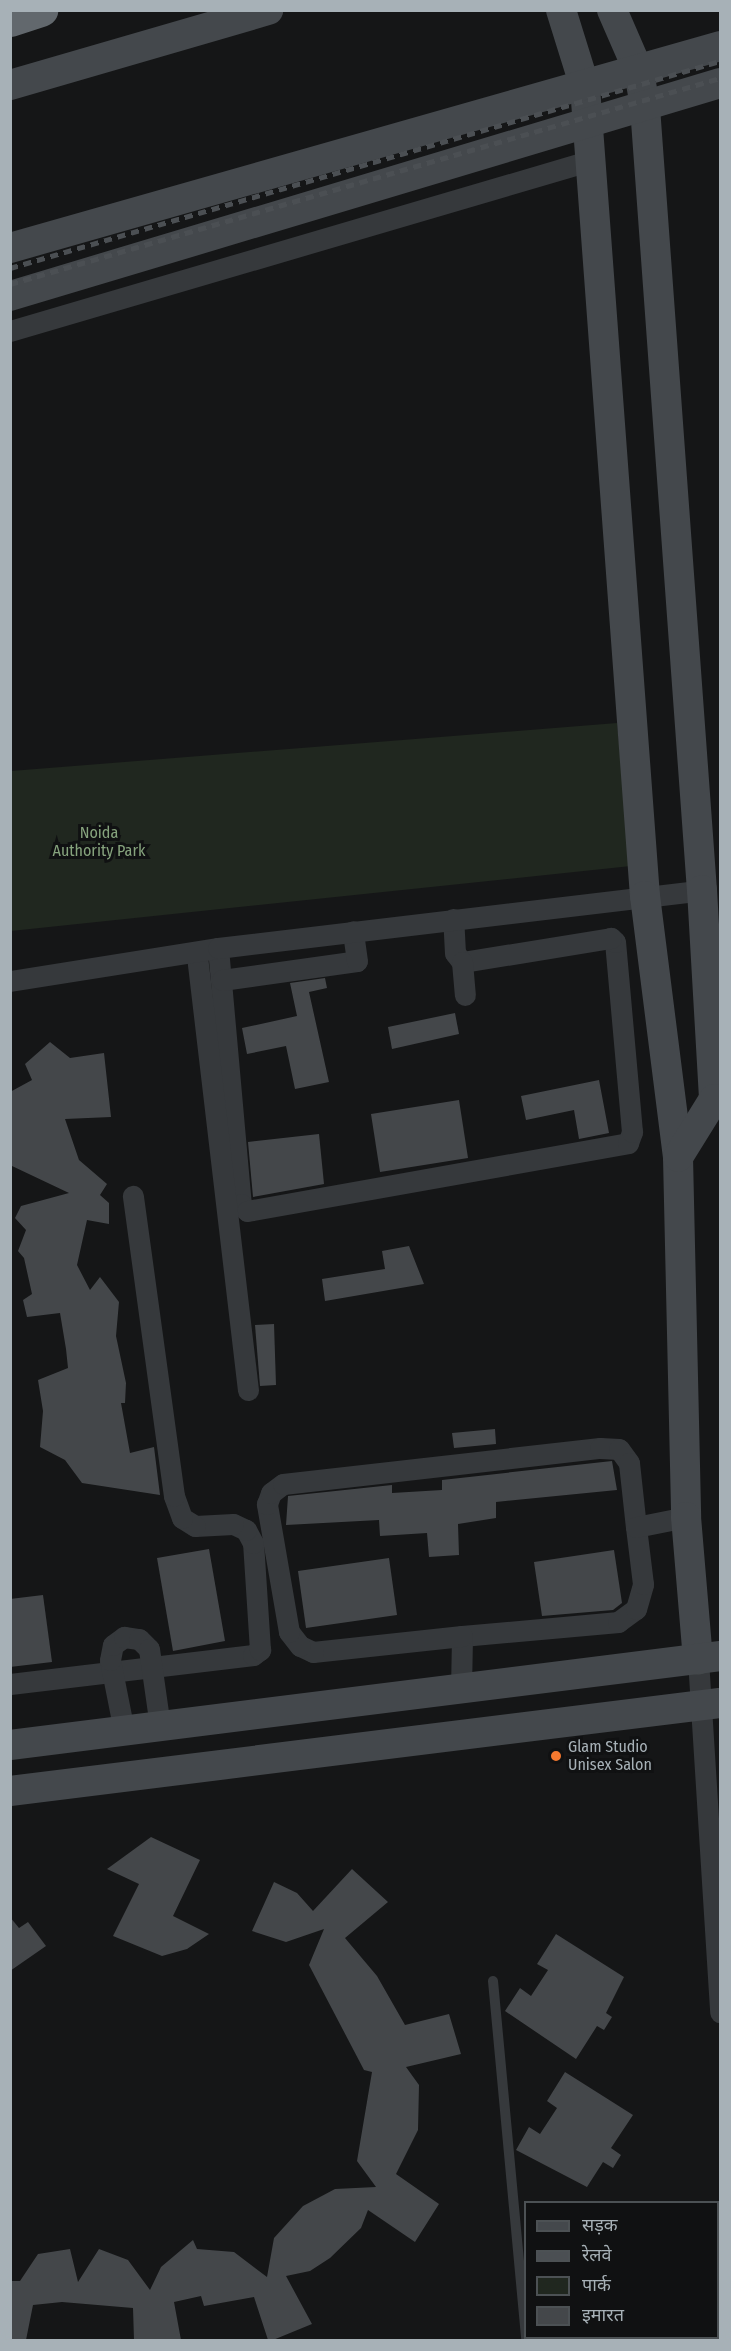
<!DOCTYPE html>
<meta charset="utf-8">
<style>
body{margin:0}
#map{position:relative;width:731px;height:2351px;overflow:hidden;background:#151617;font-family:"Fira Sans Condensed","Noto Sans Devanagari",sans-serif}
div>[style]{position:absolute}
.green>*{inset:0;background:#20271f}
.building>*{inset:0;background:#44474a}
.lane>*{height:10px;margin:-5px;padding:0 5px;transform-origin:5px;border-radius:5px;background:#36393c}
.street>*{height:21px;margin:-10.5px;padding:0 10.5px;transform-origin:10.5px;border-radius:10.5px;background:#36393c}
.secondary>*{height:30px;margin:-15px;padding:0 15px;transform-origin:15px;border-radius:15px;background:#44484c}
.highway>*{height:33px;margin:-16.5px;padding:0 16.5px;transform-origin:16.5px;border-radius:16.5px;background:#62686d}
.rail>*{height:4.5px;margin-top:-2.25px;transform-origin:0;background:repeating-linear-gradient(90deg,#4b4f53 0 8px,transparent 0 14px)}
.dots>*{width:16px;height:16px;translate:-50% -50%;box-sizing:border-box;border:3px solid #101112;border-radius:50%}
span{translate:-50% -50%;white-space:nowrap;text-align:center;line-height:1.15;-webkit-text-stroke:6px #101112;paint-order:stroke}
.park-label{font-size:16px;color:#86a37d}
.poi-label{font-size:16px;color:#a7b1b7}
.left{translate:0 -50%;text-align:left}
.frame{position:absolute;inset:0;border:12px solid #a7b1b7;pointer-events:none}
.legend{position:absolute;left:524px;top:2201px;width:195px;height:138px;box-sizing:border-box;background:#101112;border:2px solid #4c5154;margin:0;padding:8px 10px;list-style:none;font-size:18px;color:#a7b1b7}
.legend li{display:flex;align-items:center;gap:12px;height:30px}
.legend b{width:30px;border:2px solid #4c5154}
</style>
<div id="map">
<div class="green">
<div style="clip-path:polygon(617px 723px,631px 866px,11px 931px,11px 771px)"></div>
</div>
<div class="building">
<div style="clip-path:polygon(325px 978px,327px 988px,309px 992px,329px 1082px,295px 1089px,286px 1046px,247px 1054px,242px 1028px,297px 1016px,290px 983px)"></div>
<div style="clip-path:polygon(455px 1013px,459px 1034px,392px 1049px,388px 1027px)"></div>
<div style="clip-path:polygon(50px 1042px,70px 1058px,104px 1053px,111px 1117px,65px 1119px,79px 1160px,107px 1184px,100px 1195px,109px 1203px,109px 1224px,87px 1220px,77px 1265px,90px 1290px,100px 1277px,119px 1302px,116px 1336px,126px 1383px,125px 1403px,121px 1403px,130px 1453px,154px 1447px,160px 1495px,82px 1483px,65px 1460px,40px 1447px,43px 1411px,38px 1380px,68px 1368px,66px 1349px,60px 1313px,27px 1317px,23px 1300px,32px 1294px,24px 1258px,18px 1251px,26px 1230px,15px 1218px,21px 1206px,69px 1193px,12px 1166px,10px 1092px,32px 1080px,25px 1064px)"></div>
<div style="clip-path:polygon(599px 1080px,609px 1133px,579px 1139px,574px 1110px,526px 1120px,521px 1096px)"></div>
<div style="clip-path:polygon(459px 1100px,468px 1158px,380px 1172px,371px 1114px)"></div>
<div style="clip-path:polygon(319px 1134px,324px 1184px,253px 1197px,248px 1142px)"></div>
<div style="clip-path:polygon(409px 1246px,424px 1284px,325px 1301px,322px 1279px,385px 1269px,382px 1251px)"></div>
<div style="clip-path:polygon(274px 1324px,276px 1385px,260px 1386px,255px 1325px)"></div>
<div style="clip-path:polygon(495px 1429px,496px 1444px,454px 1448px,452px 1433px)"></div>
<div style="clip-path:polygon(612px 1461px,617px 1490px,496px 1502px,496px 1518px,458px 1524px,459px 1555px,429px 1557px,427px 1533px,380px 1536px,379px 1520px,286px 1525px,288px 1496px,392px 1485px,392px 1493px,442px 1490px,442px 1480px)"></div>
<div style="clip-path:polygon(209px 1549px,225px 1641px,173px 1651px,157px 1558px)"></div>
<div style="clip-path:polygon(614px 1550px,622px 1603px,613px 1610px,542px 1616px,534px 1562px)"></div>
<div style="clip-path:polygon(389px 1558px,397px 1615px,306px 1628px,298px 1571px)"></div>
<div style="clip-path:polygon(43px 1595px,52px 1662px,10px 1667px,10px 1599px)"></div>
<div style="clip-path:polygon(151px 1837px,200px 1860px,173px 1916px,209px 1934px,187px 1949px,162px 1956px,113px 1936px,139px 1884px,107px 1869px)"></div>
<div style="clip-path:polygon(352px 1869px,388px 1902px,345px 1938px,377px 1976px,405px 2025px,449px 2014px,461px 2054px,406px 2067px,419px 2085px,418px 2130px,396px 2174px,439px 2204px,415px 2242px,368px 2210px,361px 2228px,330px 2258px,310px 2271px,286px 2276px,312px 2324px,273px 2340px,268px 2340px,254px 2297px,204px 2306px,201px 2296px,174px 2302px,181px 2340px,134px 2340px,133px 2308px,62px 2302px,33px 2305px,26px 2340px,10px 2340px,10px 2281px,20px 2281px,38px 2254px,70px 2249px,78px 2282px,99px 2249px,128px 2260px,150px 2290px,161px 2267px,193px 2240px,197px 2249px,234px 2252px,267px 2277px,274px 2238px,303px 2206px,335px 2189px,376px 2187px,357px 2161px,372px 2072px,364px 2070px,309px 1965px,324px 1929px,286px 1942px,252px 1931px,274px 1882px,297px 1893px,313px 1911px)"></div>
<div style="clip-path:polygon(10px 1917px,19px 1928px,28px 1922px,46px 1946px,10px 1971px)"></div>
<div style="clip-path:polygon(556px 1934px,624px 1977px,606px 2013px,612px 2017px,604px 2030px,597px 2026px,576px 2059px,505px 2011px,520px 1988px,531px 1996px,548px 1970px,537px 1964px)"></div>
<div style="clip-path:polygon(565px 2072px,633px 2115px,611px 2148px,621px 2155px,613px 2168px,603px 2162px,587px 2187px,516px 2150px,529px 2127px,540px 2134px,557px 2108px,547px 2101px)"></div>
</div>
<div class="lane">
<div style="left:493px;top:1981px;width:361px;rotate:84.7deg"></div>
</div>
<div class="street">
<div style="left:10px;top:331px;width:607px;rotate:-16.37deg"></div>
<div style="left:218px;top:948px;width:257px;rotate:84.9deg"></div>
<div style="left:241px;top:1204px;width:9px;rotate:49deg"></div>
<div style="left:247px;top:1211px;width:387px;rotate:-10.1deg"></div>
<div style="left:628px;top:1143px;width:12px;rotate:-70deg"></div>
<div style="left:632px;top:1132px;width:191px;rotate:-95.1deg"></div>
<div style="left:615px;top:942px;width:6px;rotate:-135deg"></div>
<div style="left:611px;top:938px;width:151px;rotate:170.8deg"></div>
<div style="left:462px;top:962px;width:11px;rotate:-128deg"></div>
<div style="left:455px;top:953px;width:34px;rotate:-93deg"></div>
<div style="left:197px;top:956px;width:437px;rotate:83.3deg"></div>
<div style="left:462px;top:962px;width:33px;rotate:85deg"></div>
<div style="left:222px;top:980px;width:136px;rotate:-8deg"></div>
<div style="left:357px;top:961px;width:30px;rotate:-98deg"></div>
<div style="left:10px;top:981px;width:211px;rotate:-9deg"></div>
<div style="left:218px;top:948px;width:487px;rotate:-6.8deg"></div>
<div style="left:462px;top:1636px;width:157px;rotate:-5.1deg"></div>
<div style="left:618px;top:1622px;width:22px;rotate:-36deg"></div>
<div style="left:636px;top:1609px;width:26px;rotate:-74deg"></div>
<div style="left:643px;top:1584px;width:57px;rotate:-97deg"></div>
<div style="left:698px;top:1659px;width:354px;rotate:86.4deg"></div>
<div style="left:10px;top:1684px;width:245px;rotate:-6.8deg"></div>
<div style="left:253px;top:1655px;width:9px;rotate:-36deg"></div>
<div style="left:260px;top:1650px;width:107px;rotate:-93.7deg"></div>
<div style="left:253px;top:1543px;width:15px;rotate:-118deg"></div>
<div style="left:246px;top:1530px;width:14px;rotate:-155deg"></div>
<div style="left:233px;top:1524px;width:38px;rotate:177deg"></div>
<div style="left:195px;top:1526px;width:15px;rotate:-148deg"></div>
<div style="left:182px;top:1518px;width:23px;rotate:-110deg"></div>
<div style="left:174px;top:1496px;width:303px;rotate:-97.8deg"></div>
<div style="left:461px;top:1689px;width:53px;rotate:-88.9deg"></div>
<div style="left:462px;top:1636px;width:150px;rotate:173.9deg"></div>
<div style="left:313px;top:1652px;width:14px;rotate:-155deg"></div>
<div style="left:300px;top:1646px;width:18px;rotate:-128deg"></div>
<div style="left:289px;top:1632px;width:130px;rotate:-99.8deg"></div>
<div style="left:267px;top:1504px;width:12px;rotate:-70deg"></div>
<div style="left:271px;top:1493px;width:15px;rotate:-37deg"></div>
<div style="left:283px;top:1484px;width:319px;rotate:-6.5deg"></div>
<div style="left:600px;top:1448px;width:19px;rotate:3deg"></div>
<div style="left:619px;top:1449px;width:17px;rotate:54deg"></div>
<div style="left:629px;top:1463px;width:64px;rotate:83.8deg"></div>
<div style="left:636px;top:1527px;width:51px;rotate:-11.3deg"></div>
<div style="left:124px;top:1731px;width:72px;rotate:-101.2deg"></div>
<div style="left:110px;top:1660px;width:15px;rotate:-79deg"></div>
<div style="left:113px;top:1645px;width:14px;rotate:-36deg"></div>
<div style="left:124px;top:1637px;width:15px;rotate:8deg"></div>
<div style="left:139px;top:1639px;width:14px;rotate:45deg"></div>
<div style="left:149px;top:1649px;width:78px;rotate:81.9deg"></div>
</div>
<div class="secondary">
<div style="left:561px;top:10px;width:81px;rotate:72.7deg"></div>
<div style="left:585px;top:87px;width:811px;rotate:85.76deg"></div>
<div style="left:645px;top:896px;width:263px;rotate:82.8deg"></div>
<div style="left:678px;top:1157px;width:360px;rotate:88.7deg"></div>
<div style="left:686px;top:1517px;width:143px;rotate:85.2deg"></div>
<div style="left:612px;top:10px;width:68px;rotate:66.5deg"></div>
<div style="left:639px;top:72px;width:36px;rotate:80deg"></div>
<div style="left:645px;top:107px;width:785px;rotate:85.84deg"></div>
<div style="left:702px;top:890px;width:209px;rotate:86.7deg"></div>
<div style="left:714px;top:1099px;width:68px;rotate:121.8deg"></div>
<div style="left:10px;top:85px;width:269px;rotate:-16.2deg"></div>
<div style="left:10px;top:248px;width:738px;rotate:-15.88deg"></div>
<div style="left:10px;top:296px;width:741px;rotate:-16.7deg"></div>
<div style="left:10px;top:1745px;width:716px;rotate:-7.14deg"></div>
<div style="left:10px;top:1791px;width:715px;rotate:-7.07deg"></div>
</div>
<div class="highway">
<div style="left:10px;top:20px;width:33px;rotate:-18deg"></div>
</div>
<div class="rail">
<div style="left:10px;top:268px;width:740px;rotate:-16.25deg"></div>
<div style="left:10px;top:284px;width:739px;rotate:-16.18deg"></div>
</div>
<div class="dots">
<div style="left:556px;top:1756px;background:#f5792f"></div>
</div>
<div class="park-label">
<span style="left:99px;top:842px">Noida<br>Authority Park</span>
</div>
<div class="poi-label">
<span class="left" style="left:568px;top:1756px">Glam Studio<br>Unisex Salon</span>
</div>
<div class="frame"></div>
<ul class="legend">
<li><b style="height:8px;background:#44484c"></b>सड़क</li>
<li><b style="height:8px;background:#4b4f53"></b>रेलवे</li>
<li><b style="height:16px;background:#20271f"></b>पार्क</li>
<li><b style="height:16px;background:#44474a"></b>इमारत</li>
</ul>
</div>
